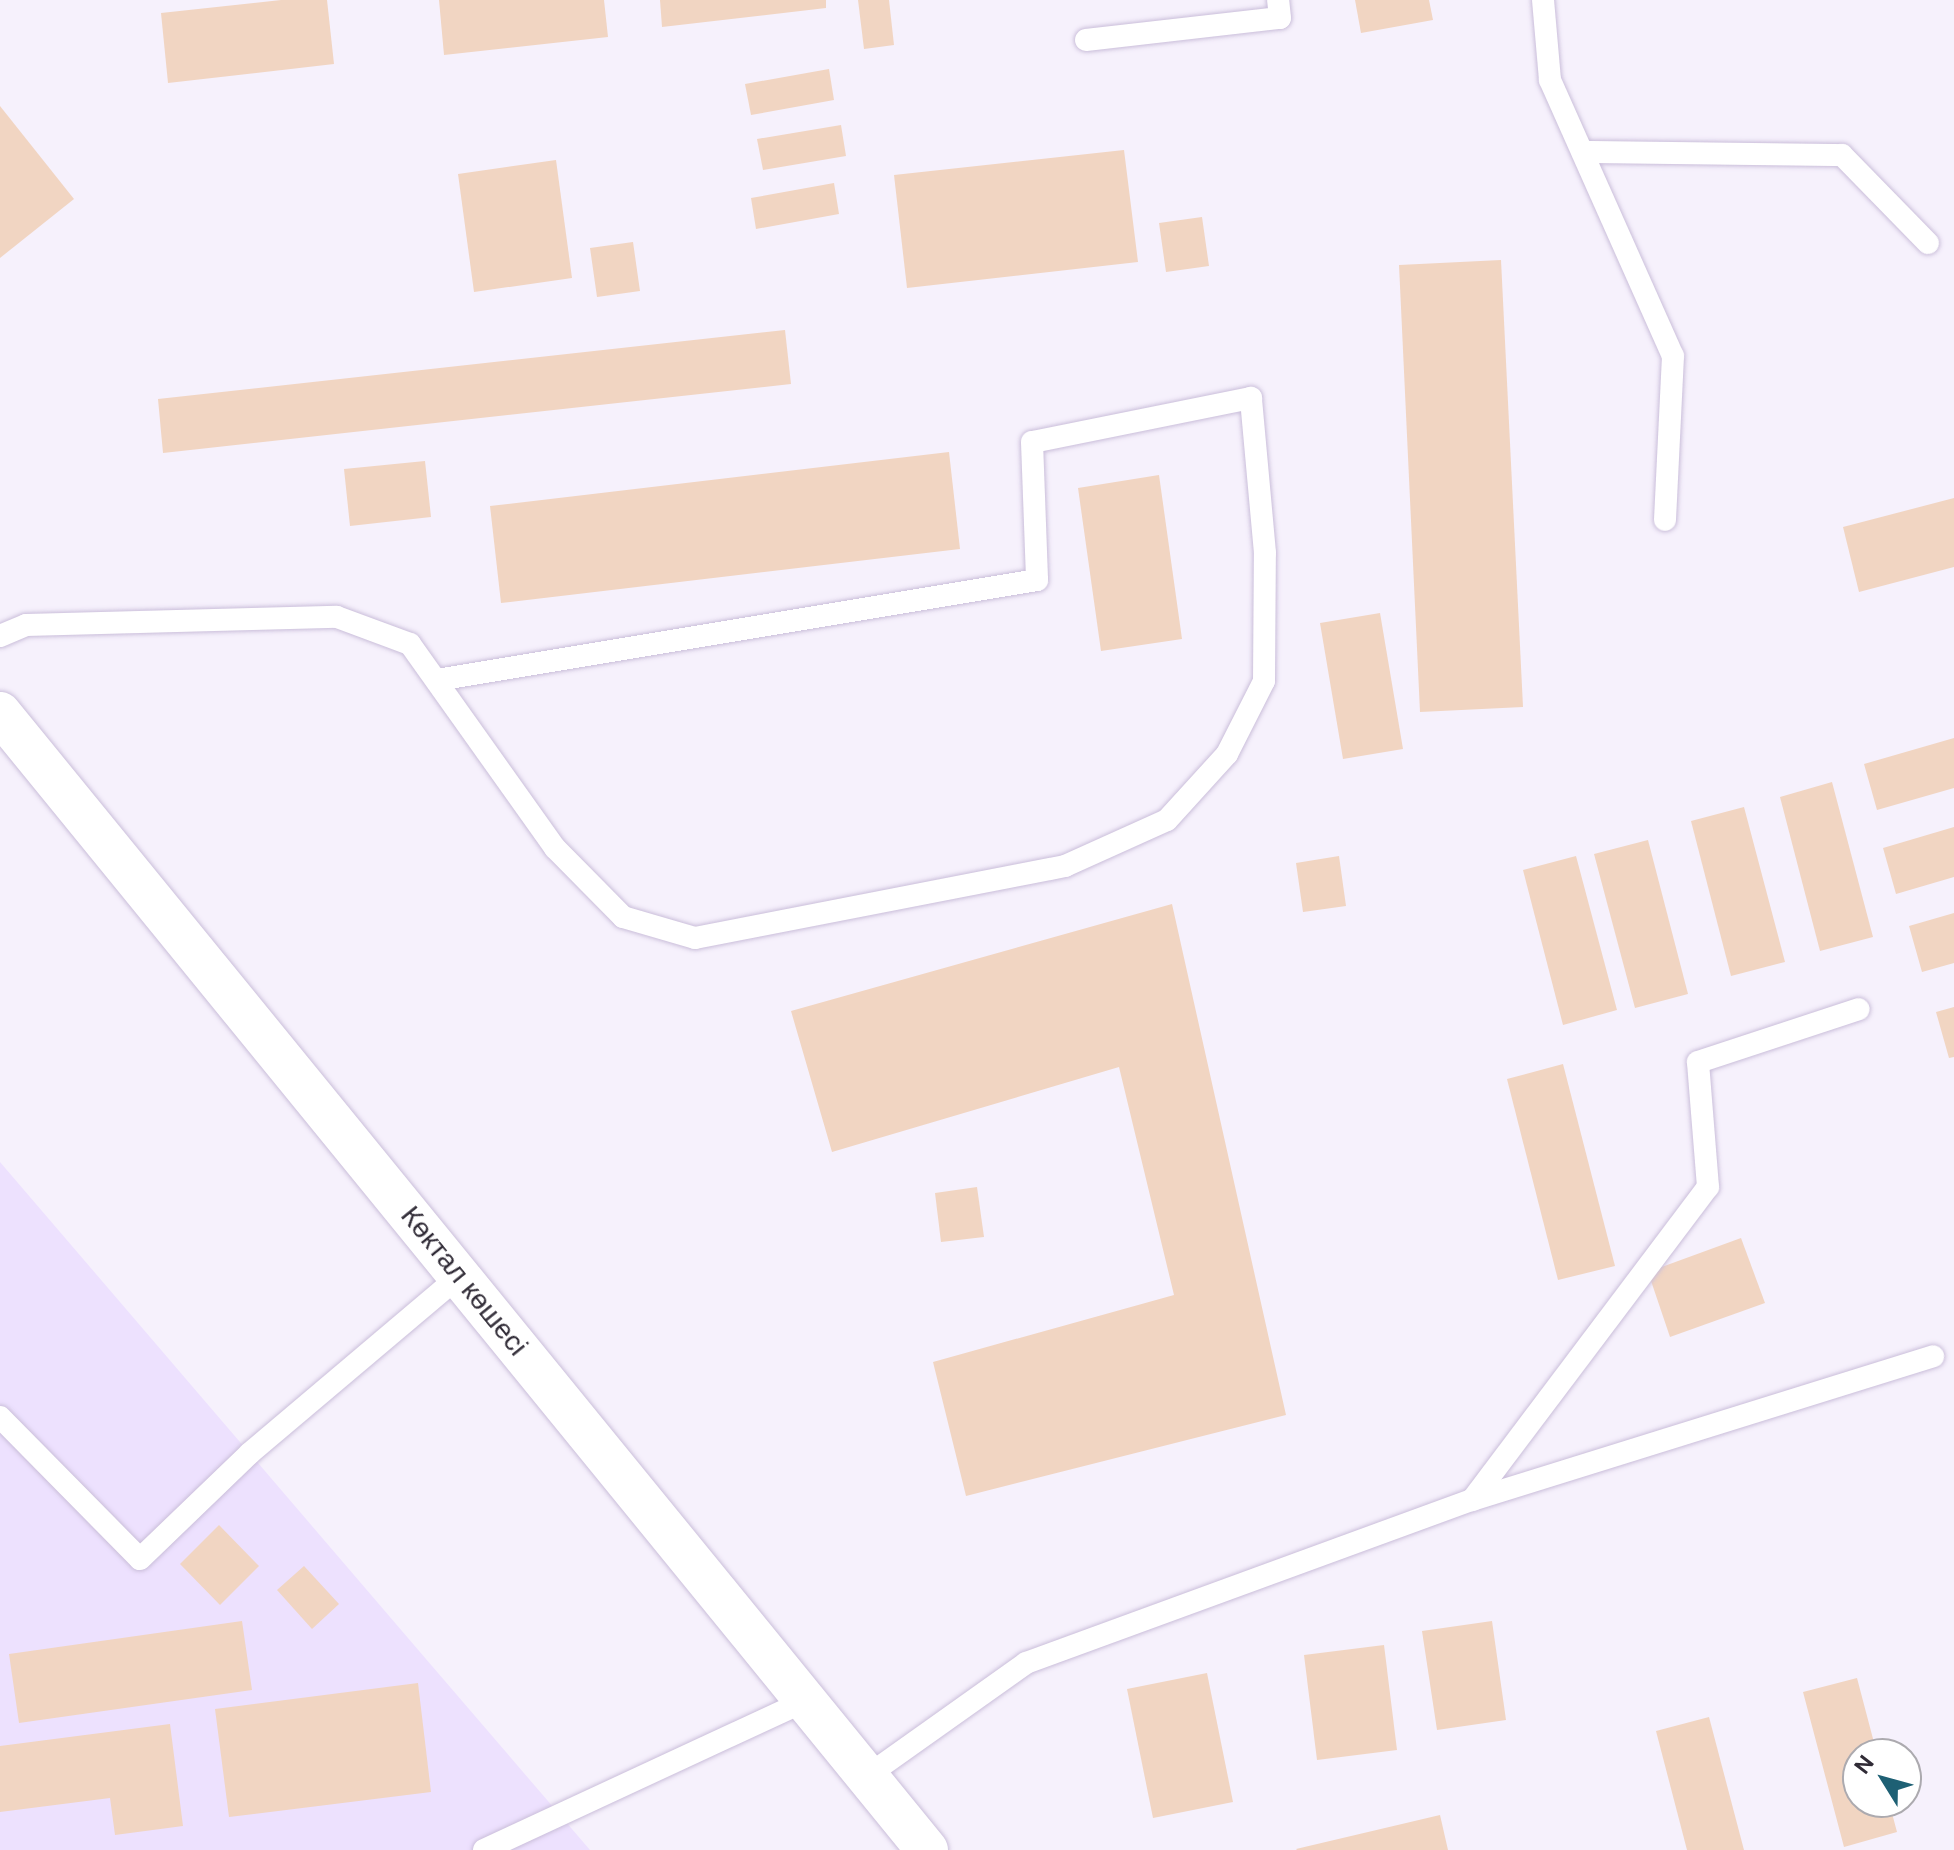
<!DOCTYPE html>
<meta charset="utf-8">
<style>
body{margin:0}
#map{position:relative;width:1954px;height:1850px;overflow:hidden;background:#f6f1fc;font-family:"DM Sans",sans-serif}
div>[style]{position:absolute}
.built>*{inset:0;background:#ede1fe}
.building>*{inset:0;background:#f1d5c2}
.roads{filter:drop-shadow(0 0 2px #cabeda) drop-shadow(0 0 2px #cabeda)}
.service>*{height:22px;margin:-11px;padding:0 11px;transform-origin:11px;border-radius:11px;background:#fff}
.minor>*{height:42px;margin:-21px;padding:0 21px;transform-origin:21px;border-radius:21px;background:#fff}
span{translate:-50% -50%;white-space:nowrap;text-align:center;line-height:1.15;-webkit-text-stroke:6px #fff;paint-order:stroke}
.street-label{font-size:28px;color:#302b36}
.north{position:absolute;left:1842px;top:1738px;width:80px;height:80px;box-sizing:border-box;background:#fff;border:2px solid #acaaaf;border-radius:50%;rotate:307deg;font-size:22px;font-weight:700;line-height:32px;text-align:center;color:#302b36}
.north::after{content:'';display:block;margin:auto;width:28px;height:36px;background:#1e6074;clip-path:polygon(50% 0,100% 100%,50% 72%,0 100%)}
</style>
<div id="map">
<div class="built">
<div style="clip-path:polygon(0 1162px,432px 1666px,590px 1850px,0 1850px)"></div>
</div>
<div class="building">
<div style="clip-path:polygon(281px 0,327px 0,334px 64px,168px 83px,161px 13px)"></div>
<div style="clip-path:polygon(439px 0,604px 0,608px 37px,444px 55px)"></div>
<div style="clip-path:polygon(660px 0,826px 0,826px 8px,662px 27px)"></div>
<div style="clip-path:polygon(858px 0,889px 0,894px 45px,864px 49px)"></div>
<div style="clip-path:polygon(1355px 0,1429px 0,1433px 20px,1361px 33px)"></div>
<div style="clip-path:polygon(829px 69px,834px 100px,751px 115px,745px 84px)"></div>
<div style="clip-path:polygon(0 106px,74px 199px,0 258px)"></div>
<div style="clip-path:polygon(841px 125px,846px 156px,763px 170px,757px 139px)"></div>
<div style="clip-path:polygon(1124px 150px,1138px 262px,907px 288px,894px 175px)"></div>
<div style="clip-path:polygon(556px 160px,572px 278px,474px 292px,458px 174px)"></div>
<div style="clip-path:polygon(834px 183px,839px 214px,756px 229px,751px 198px)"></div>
<div style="clip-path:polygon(1202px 217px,1209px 266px,1166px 272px,1159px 223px)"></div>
<div style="clip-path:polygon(633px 242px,640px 291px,597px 297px,590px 248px)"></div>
<div style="clip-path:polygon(1501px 260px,1523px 707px,1420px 712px,1399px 265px)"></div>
<div style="clip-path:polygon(785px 330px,791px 384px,163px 453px,158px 399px)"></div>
<div style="clip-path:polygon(949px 452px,960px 549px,501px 603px,490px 506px)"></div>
<div style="clip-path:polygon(425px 461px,431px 517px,350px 526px,344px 469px)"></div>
<div style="clip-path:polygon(1159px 475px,1182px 639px,1101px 651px,1078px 488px)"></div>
<div style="clip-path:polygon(1954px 498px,1954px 567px,1859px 592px,1843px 527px)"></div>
<div style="clip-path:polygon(1380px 613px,1403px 749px,1343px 759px,1320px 623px)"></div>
<div style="clip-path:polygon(1954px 738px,1954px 788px,1877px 810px,1864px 764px)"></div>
<div style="clip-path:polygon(1832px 782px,1873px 937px,1820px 951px,1780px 797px)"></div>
<div style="clip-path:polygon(1744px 807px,1785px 962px,1731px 976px,1691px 821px)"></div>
<div style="clip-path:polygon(1954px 827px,1954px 877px,1896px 894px,1883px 848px)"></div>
<div style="clip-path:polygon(1648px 840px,1688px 994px,1635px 1008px,1594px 854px)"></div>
<div style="clip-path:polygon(1339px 856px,1346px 906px,1303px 912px,1296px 863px)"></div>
<div style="clip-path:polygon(1576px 856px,1617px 1010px,1563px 1025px,1523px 870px)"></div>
<div style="clip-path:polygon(1172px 904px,1286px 1415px,966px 1496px,933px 1362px,1174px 1295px,1119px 1067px,832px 1152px,791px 1011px)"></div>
<div style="clip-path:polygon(1954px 913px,1954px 963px,1922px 972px,1909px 926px)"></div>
<div style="clip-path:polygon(1954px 1007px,1954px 1057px,1949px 1058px,1936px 1012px)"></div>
<div style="clip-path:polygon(1563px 1064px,1615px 1266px,1558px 1280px,1507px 1079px)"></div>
<div style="clip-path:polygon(977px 1187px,984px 1237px,941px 1242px,935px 1193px)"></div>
<div style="clip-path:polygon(1741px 1238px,1765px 1303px,1670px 1337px,1648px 1272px)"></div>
<div style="clip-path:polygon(219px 1525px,259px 1566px,220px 1605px,180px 1564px)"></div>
<div style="clip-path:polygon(304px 1566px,339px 1604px,312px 1629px,277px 1590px)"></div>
<div style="clip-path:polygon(242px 1621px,252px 1690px,19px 1723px,9px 1654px)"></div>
<div style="clip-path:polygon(1492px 1621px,1506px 1720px,1437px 1730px,1422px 1631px)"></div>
<div style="clip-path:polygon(1384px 1645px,1397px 1750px,1317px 1760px,1304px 1655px)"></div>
<div style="clip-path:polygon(1207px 1673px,1233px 1802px,1153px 1818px,1127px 1689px)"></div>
<div style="clip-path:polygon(1857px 1678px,1877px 1754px,1858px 1754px,1858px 1802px,1889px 1802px,1897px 1832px,1844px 1847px,1803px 1692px)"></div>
<div style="clip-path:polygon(418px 1683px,431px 1792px,229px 1817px,215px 1709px)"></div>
<div style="clip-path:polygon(1709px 1717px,1744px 1850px,1687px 1850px,1656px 1731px)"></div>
<div style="clip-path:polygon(170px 1724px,183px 1826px,115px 1835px,110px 1798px,0 1812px,0 1746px)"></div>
<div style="clip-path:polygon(1440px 1815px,1448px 1850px,1297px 1850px,1296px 1849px)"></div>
</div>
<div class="roads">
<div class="service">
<div style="left:1543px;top:0;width:80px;rotate:85deg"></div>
<div style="left:1550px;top:80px;width:302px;rotate:66deg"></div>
<div style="left:1673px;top:356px;width:164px;rotate:92.8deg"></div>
<div style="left:1086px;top:40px;width:195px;rotate:-6.5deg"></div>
<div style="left:1280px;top:18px;width:18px;rotate:-96deg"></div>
<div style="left:1583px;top:152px;width:259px;rotate:0.7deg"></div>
<div style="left:1842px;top:155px;width:123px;rotate:45.7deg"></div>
<div style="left:0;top:636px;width:28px;rotate:-23deg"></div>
<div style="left:26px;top:625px;width:311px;rotate:-1.5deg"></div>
<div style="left:337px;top:617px;width:78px;rotate:20.3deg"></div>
<div style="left:410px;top:644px;width:250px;rotate:54.6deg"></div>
<div style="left:555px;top:848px;width:97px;rotate:45.4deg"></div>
<div style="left:623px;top:917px;width:75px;rotate:16.3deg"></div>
<div style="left:695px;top:938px;width:377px;rotate:-11deg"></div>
<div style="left:1065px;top:866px;width:112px;rotate:-24.3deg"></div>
<div style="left:1167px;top:820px;width:89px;rotate:-47.7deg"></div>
<div style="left:1227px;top:754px;width:82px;rotate:-63.1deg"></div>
<div style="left:1264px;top:681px;width:128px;rotate:-89.6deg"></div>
<div style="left:1265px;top:553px;width:156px;rotate:-95.2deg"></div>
<div style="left:1251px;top:398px;width:223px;rotate:168.6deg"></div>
<div style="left:1032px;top:442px;width:138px;rotate:87.9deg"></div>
<div style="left:1037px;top:580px;width:608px;rotate:170.54deg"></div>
<div style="left:0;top:1417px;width:199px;rotate:45.4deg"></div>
<div style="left:140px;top:1559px;width:153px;rotate:-43.9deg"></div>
<div style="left:250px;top:1453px;width:276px;rotate:-40.2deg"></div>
<div style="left:1472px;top:1500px;width:392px;rotate:-53deg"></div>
<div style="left:1708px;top:1187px;width:125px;rotate:-94.6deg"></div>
<div style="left:1698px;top:1062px;width:169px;rotate:-18.2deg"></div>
<div style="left:867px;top:1776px;width:195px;rotate:-35.4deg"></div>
<div style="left:1026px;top:1663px;width:475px;rotate:-20.1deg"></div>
<div style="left:1472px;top:1500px;width:483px;rotate:-17.3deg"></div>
<div style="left:484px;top:1850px;width:354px;rotate:-24.9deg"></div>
</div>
<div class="minor">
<div style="left:0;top:713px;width:1467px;rotate:50.81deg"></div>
</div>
</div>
<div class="street-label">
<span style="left:464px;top:1281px;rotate:51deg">Көктал көшесі</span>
</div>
<div class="north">N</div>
</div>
